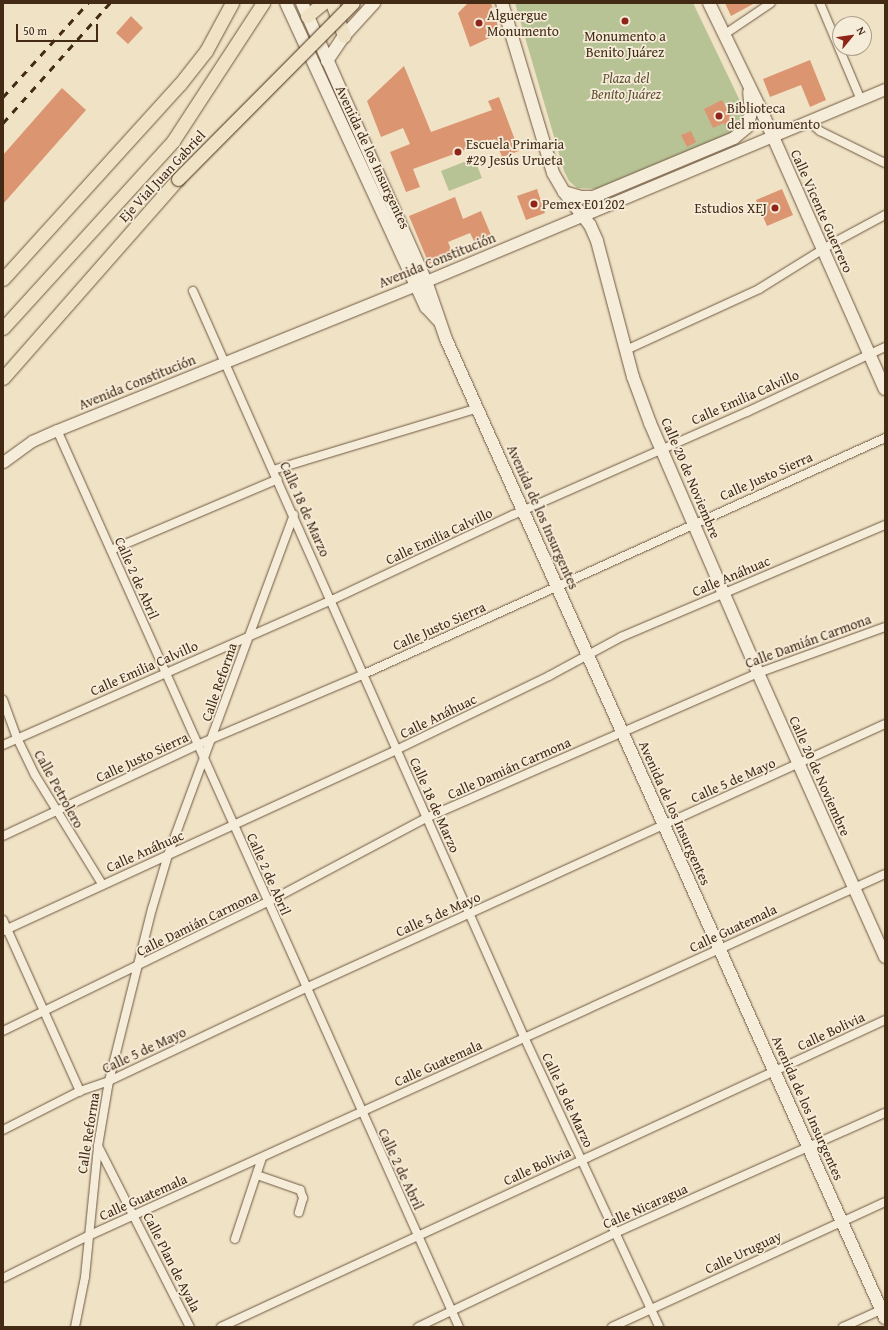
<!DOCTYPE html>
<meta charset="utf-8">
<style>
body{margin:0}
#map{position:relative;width:888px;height:1330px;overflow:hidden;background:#f0e2c5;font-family:"Gentium Book Plus",serif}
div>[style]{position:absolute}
.green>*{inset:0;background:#b8c395}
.building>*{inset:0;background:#db9571}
.roads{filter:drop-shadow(0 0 1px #6e5840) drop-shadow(0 0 1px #6e5840)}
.minor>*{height:8px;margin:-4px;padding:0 4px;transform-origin:4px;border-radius:4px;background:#f5ecd9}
.tertiary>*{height:11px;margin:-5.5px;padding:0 5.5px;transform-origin:5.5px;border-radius:5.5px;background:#f5ecd9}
.secondary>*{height:12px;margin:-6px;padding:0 6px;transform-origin:6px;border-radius:6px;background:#f5ecd9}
.primary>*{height:13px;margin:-6.5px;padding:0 6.5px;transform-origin:6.5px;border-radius:6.5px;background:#f0e2c5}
.rail>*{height:3px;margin-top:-1.5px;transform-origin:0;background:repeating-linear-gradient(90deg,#422a14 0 7px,transparent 0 14px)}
.bridges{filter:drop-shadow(0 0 1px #422a14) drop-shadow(0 0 1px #422a14)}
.primary-bridge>*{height:13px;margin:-6.5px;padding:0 6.5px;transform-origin:6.5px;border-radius:6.5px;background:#f0e2c5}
.dots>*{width:11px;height:11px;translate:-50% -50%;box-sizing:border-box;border:2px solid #f5ecd9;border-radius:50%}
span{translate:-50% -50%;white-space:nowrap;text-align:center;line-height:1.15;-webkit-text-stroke:3.5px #f5ecd9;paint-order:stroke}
.poi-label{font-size:14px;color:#422a14}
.left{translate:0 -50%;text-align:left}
.right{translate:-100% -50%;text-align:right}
.park-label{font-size:14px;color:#605034;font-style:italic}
.street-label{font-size:14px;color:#422a14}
.frame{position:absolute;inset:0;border:4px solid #422a14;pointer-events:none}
.north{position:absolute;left:832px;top:16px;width:40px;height:40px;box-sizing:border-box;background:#f5ecd9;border:1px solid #ad9e8a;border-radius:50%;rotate:61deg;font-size:11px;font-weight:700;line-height:16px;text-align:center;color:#422a14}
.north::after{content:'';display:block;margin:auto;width:14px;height:18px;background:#8f2418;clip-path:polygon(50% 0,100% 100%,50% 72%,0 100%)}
.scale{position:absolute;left:16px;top:24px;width:82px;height:18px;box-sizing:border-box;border:2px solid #422a14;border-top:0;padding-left:5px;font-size:12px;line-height:14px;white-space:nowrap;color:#422a14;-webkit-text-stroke:3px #f5ecd9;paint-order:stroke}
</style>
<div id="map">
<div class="green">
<div style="clip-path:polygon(515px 3px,693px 3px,742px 105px,743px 116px,740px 125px,733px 132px,596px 189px,577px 188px,569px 181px,564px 171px)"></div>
<div style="clip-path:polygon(474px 158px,482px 178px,449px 191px,441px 171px)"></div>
</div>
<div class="building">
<div style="clip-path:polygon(468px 3px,491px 3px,500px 33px,470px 47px,458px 13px)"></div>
<div style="clip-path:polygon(725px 3px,755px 3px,731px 16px)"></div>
<div style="clip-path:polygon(131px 16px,143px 28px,128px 44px,116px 33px)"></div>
<div style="clip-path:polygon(810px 60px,826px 100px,810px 107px,801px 85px,770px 97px,763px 79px)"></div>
<div style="clip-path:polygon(404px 66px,431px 132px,492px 110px,488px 101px,499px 97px,519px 151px,502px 157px,495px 139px,413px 169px,420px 187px,406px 192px,390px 152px,410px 144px,403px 128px,381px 137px,367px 101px)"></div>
<div style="clip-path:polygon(62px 88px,86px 110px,3px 204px,3px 155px)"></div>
<div style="clip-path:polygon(722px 100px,734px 123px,726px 127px,724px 123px,713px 128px,704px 109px)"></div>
<div style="clip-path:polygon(691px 131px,696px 142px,687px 147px,681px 135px)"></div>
<div style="clip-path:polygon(537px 189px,545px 213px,526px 220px,517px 196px)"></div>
<div style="clip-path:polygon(782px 189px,793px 215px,767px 226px,756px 200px)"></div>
<div style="clip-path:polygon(455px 197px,463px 219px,481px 211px,491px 235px,474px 241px,470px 233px,448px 242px,453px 254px,429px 264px,409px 216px)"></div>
</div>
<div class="roads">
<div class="minor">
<div style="left:820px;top:3px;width:105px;rotate:67.1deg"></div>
<div style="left:725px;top:34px;width:55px;rotate:-34deg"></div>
<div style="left:808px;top:121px;width:16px;rotate:40deg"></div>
<div style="left:820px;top:131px;width:72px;rotate:26.2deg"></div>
<div style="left:193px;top:291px;width:818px;rotate:66.07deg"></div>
<div style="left:525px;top:1039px;width:318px;rotate:65deg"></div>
<div style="left:626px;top:350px;width:146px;rotate:-24.6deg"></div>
<div style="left:759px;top:289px;width:87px;rotate:-31.9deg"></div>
<div style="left:833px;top:243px;width:59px;rotate:-28.3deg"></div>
<div style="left:57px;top:430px;width:983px;rotate:65.86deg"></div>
<div style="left:273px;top:470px;width:214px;rotate:-16.8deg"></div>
<div style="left:111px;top:550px;width:181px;rotate:-23deg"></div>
<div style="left:3px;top:700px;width:40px;rotate:69.8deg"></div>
<div style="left:17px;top:738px;width:41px;rotate:64.1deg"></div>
<div style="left:35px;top:775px;width:128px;rotate:58.4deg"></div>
<div style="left:3px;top:745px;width:360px;rotate:-23.8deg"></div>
<div style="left:332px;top:600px;width:200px;rotate:-25.2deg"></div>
<div style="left:513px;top:515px;width:256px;rotate:-23.8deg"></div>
<div style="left:747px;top:412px;width:153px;rotate:-25.2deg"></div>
<div style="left:3px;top:836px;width:214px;rotate:-25.1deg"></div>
<div style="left:197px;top:745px;width:181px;rotate:-23deg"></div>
<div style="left:364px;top:674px;width:572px;rotate:-24.37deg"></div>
<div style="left:3px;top:920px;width:188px;rotate:65.8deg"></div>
<div style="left:3px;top:931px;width:433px;rotate:-24.7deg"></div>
<div style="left:396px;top:750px;width:170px;rotate:-25.8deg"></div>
<div style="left:549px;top:676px;width:82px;rotate:-28.4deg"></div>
<div style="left:621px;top:637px;width:287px;rotate:-23deg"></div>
<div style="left:3px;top:1031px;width:295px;rotate:-26deg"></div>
<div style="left:268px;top:902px;width:179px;rotate:-28deg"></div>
<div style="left:426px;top:818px;width:362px;rotate:-23.6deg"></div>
<div style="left:758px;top:673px;width:135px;rotate:-19.9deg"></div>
<div style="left:3px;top:1130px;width:86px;rotate:-26.9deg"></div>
<div style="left:80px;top:1091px;width:31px;rotate:-19deg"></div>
<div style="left:109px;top:1081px;width:218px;rotate:-25.3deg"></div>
<div style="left:306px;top:988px;width:636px;rotate:-24.51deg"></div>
<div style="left:98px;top:1146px;width:203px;rotate:63.1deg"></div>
<div style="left:257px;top:1175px;width:46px;rotate:19.2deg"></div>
<div style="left:300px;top:1190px;width:9px;rotate:69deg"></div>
<div style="left:303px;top:1198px;width:15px;rotate:106deg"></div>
<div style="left:235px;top:1239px;width:85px;rotate:-71.6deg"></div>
<div style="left:3px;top:1278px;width:95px;rotate:-26.3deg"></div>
<div style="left:88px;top:1236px;width:875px;rotate:-24.43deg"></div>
<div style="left:75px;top:1327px;width:51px;rotate:-78.7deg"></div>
<div style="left:85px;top:1277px;width:132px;rotate:-84.3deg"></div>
<div style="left:98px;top:1146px;width:66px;rotate:-80.4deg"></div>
<div style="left:109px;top:1081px;width:177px;rotate:-76deg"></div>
<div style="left:152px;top:909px;width:56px;rotate:-73.5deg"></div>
<div style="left:168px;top:855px;width:363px;rotate:-69.7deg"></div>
<div style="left:221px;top:1327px;width:732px;rotate:-24.81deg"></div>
<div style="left:418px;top:1327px;width:218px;rotate:-25.5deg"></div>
<div style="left:615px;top:1233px;width:295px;rotate:-24deg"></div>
<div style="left:612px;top:1327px;width:300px;rotate:-24.6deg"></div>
<div style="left:843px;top:1327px;width:46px;rotate:-24.3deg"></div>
</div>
<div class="tertiary">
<div style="left:3px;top:462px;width:36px;rotate:-36deg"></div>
<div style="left:32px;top:441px;width:27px;rotate:-24deg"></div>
<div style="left:57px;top:430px;width:398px;rotate:-22deg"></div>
<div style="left:426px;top:281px;width:498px;rotate:-22.7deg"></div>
</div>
<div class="secondary">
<div style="left:286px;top:3px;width:335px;rotate:65.3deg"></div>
<div style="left:426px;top:307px;width:18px;rotate:47deg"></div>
<div style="left:302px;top:3px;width:304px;rotate:66deg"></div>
<div style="left:426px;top:281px;width:61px;rotate:71deg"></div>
<div style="left:446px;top:339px;width:1073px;rotate:65.85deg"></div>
<div style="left:502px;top:3px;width:177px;rotate:73.3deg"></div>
<div style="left:553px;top:173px;width:22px;rotate:60deg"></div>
<div style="left:564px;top:192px;width:42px;rotate:51.8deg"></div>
<div style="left:590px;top:225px;width:17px;rotate:66deg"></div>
<div style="left:597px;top:241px;width:141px;rotate:75.2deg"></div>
<div style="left:633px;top:377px;width:49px;rotate:69.7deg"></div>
<div style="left:650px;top:423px;width:272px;rotate:66.6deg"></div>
<div style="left:758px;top:673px;width:311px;rotate:65.9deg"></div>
<div style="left:709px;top:3px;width:121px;rotate:64.1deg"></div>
<div style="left:762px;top:112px;width:303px;rotate:66.1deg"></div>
<div style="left:327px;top:61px;width:30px;rotate:-56deg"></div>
<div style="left:344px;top:36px;width:45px;rotate:-47.7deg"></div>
<div style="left:564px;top:192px;width:18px;rotate:16deg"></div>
<div style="left:581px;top:197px;width:12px"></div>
<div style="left:593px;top:197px;width:153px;rotate:-22.7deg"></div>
<div style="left:734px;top:138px;width:17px;rotate:-40deg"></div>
<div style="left:747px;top:127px;width:15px;rotate:-74deg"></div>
<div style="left:751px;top:113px;width:21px;rotate:-95deg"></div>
</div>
<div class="primary">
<div style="left:332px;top:3px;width:35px;rotate:70deg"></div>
<div style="left:307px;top:16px;width:21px;rotate:-39deg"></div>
<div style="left:3px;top:279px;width:263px;rotate:-47.8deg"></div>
<div style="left:180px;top:84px;width:42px;rotate:-51.8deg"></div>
<div style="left:206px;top:51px;width:55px;rotate:-61.6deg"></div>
<div style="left:3px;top:328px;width:253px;rotate:-47.7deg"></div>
<div style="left:173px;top:141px;width:165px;rotate:-56.9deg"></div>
<div style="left:3px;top:378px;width:265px;rotate:-48.7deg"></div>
</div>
</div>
<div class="rail">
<div style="left:3px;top:97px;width:127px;rotate:-47.9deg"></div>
<div style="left:3px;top:123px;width:161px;rotate:-48.3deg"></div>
</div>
<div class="bridges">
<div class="primary-bridge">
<div style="left:178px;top:179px;width:248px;rotate:-45.2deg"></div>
</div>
</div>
<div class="dots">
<div style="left:625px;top:21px;background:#8f2418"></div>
<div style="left:479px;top:23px;background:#8f2418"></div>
<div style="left:719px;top:116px;background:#8f2418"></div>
<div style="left:458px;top:152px;background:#8f2418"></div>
<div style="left:534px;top:204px;background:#8f2418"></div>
<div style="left:775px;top:208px;background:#8f2418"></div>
</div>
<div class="poi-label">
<span class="left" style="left:487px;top:23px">Alguergue<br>Monumento</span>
<span style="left:625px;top:44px">Monumento a<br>Benito Juárez</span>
<span class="left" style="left:727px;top:116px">Biblioteca<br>del monumento</span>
<span class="left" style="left:466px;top:152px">Escuela Primaria<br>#29 Jesús Urueta</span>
<span class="left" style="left:542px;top:204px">Pemex E01202</span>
<span class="right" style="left:767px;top:208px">Estudios XEJ</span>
</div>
<div class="park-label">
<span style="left:626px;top:86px">Plaza del<br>Benito Juárez</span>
</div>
<div class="street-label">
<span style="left:373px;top:157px;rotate:65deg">Avenida de los Insurgentes</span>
<span style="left:162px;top:176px;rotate:-47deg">Eje Vial Juan Gabriel</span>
<span style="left:822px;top:211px;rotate:66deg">Calle Vicente Guerrero</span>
<span style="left:437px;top:260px;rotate:-22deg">Avenida Constitución</span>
<span style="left:137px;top:382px;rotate:-22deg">Avenida Constitución</span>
<span style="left:745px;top:397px;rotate:-24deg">Calle Emilia Calvillo</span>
<span style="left:766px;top:476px;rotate:-24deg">Calle Justo Sierra</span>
<span style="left:691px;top:478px;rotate:67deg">Calle 20 de Noviembre</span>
<span style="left:305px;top:509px;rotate:66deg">Calle 18 de Marzo</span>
<span style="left:543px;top:517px;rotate:66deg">Avenida de los Insurgentes</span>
<span style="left:439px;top:536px;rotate:-25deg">Calle Emilia Calvillo</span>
<span style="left:731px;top:576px;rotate:-23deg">Calle Anáhuac</span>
<span style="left:137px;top:578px;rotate:66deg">Calle 2 de Abril</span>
<span style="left:439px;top:626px;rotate:-24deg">Calle Justo Sierra</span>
<span style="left:808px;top:641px;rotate:-20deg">Calle Damián Carmona</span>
<span style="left:144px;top:668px;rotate:-24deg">Calle Emilia Calvillo</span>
<span style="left:219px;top:682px;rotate:-71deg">Calle Reforma</span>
<span style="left:438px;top:716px;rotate:-26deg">Calle Anáhuac</span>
<span style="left:142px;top:757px;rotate:-25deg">Calle Justo Sierra</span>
<span style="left:509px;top:768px;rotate:-24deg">Calle Damián Carmona</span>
<span style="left:820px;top:776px;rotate:66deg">Calle 20 de Noviembre</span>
<span style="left:733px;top:780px;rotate:-24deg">Calle 5 de Mayo</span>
<span style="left:59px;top:789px;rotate:61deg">Calle Petrolero</span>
<span style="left:435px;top:805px;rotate:66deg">Calle 18 de Marzo</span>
<span style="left:675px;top:813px;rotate:66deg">Avenida de los Insurgentes</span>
<span style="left:145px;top:851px;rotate:-24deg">Calle Anáhuac</span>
<span style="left:269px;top:874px;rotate:66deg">Calle 2 de Abril</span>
<span style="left:438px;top:914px;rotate:-24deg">Calle 5 de Mayo</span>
<span style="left:197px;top:923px;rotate:-26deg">Calle Damián Carmona</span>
<span style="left:733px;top:928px;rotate:-25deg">Calle Guatemala</span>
<span style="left:831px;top:1031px;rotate:-25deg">Calle Bolivia</span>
<span style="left:144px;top:1050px;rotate:-25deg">Calle 5 de Mayo</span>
<span style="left:438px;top:1063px;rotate:-24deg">Calle Guatemala</span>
<span style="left:568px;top:1100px;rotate:65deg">Calle 18 de Marzo</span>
<span style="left:808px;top:1108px;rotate:66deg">Avenida de los Insurgentes</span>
<span style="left:88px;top:1133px;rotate:-81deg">Calle Reforma</span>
<span style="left:537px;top:1166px;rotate:-25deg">Calle Bolivia</span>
<span style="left:401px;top:1169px;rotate:65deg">Calle 2 de Abril</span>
<span style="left:143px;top:1197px;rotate:-24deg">Calle Guatemala</span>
<span style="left:645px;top:1206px;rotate:-24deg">Calle Nicaragua</span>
<span style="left:743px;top:1252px;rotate:-25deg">Calle Uruguay</span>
<span style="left:172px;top:1262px;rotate:63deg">Calle Plan de Ayala</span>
</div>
<div class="frame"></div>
<div class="north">N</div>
<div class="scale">50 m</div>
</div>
